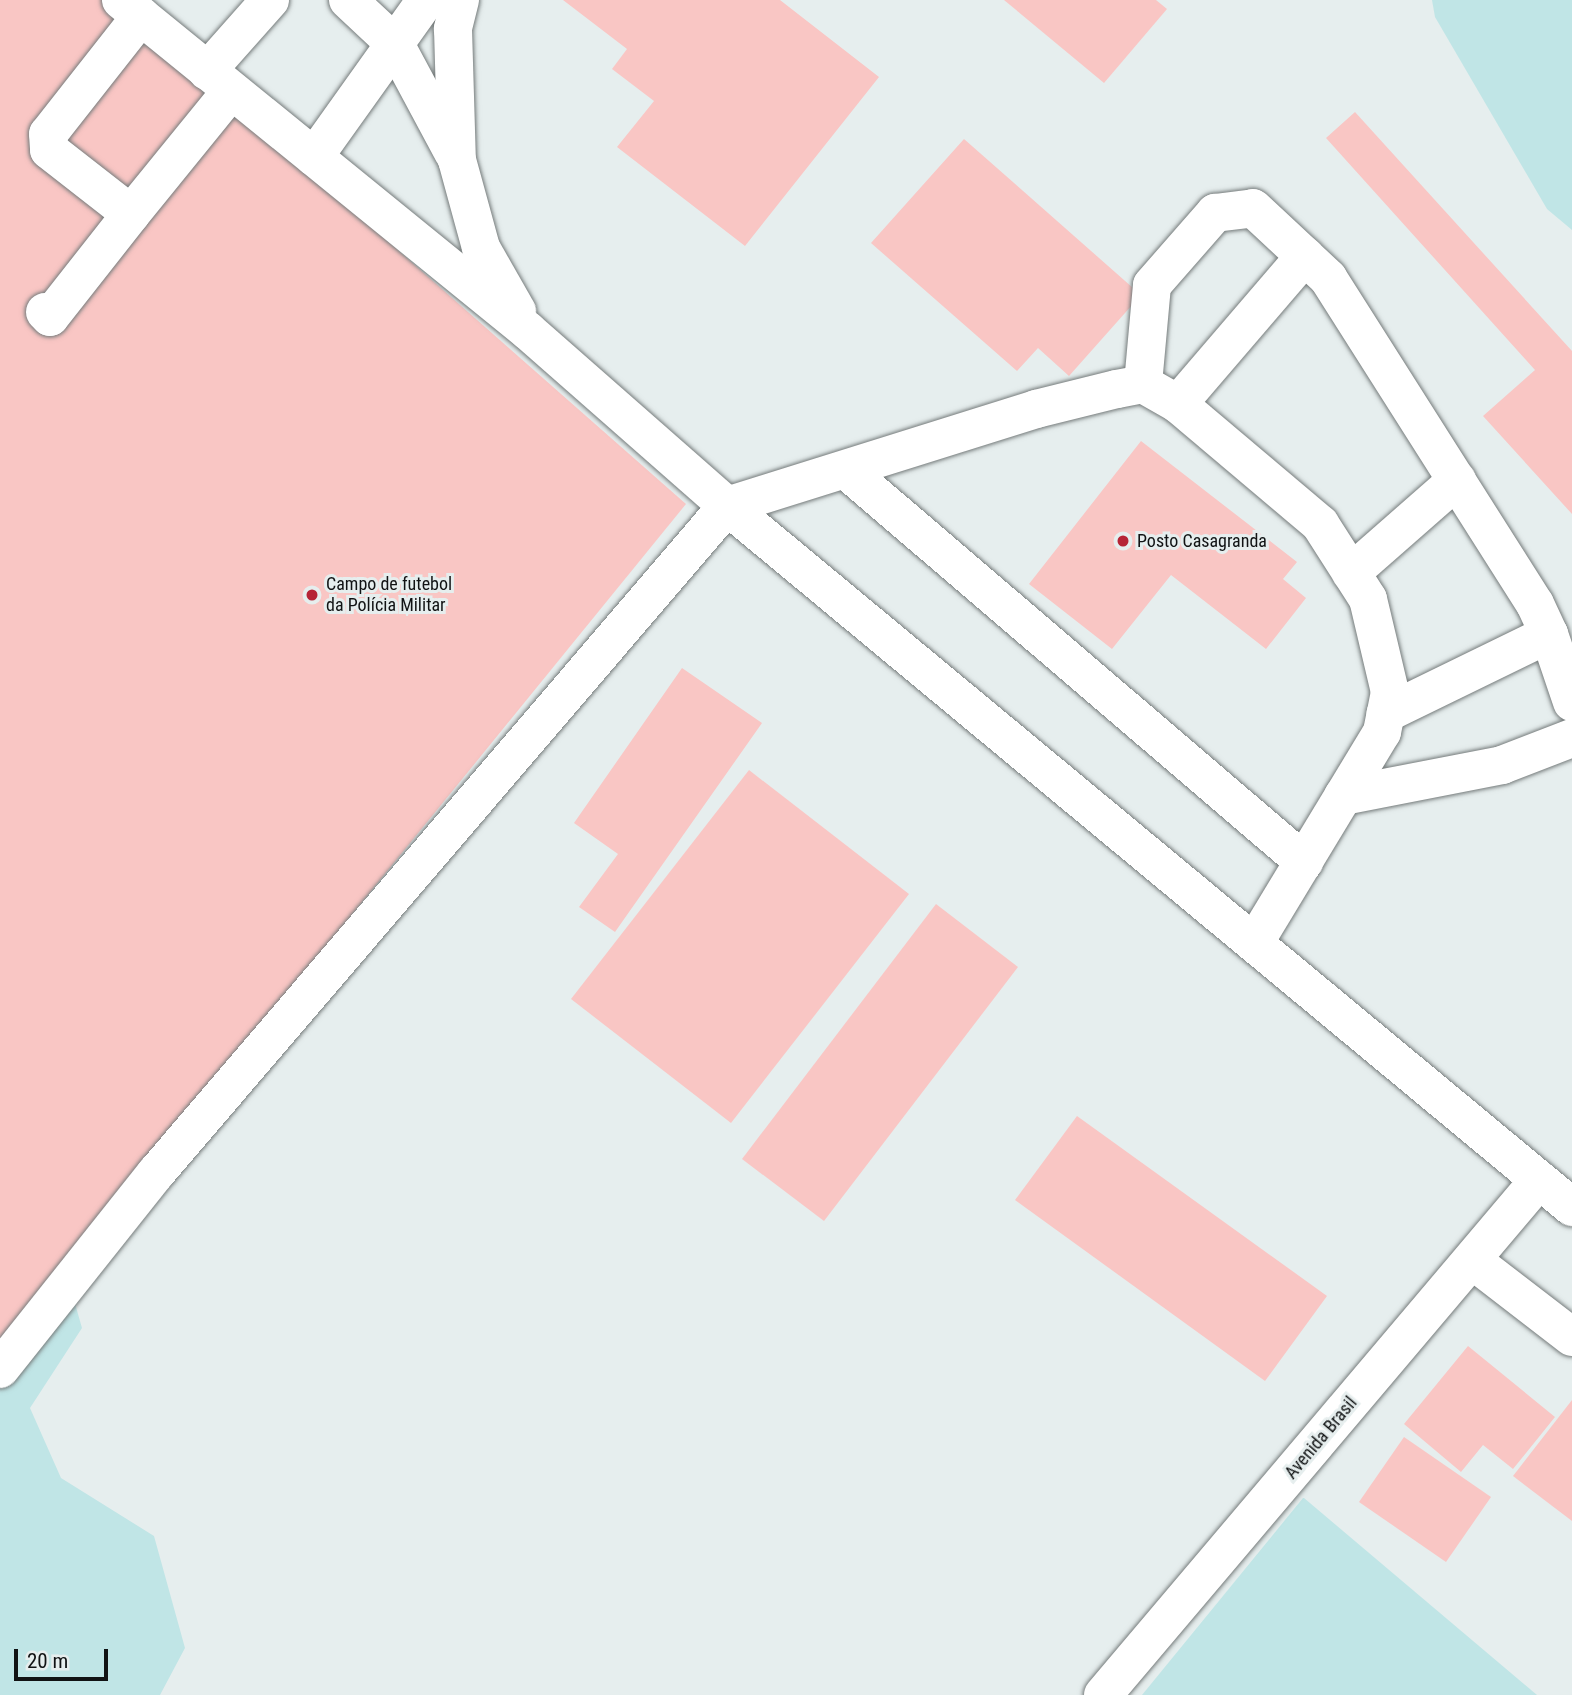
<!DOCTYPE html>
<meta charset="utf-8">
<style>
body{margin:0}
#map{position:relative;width:1572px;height:1695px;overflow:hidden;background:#e6eeee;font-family:"Roboto Condensed",sans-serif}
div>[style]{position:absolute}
.green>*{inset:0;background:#c0e5e6}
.building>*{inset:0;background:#f9c6c4}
.roads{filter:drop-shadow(0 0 2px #757b7b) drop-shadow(0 0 2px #757b7b)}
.minor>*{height:38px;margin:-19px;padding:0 19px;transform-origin:19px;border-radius:19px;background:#fff}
.major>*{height:38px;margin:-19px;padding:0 19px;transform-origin:19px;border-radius:19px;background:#fff}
.dots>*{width:19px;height:19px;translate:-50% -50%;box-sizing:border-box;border:4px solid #e6eeee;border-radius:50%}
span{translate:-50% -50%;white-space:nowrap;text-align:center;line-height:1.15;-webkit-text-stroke:6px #e6eeee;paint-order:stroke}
.poi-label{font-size:18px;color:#111314}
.left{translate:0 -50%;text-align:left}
.street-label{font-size:18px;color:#111314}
.scale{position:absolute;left:14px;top:1649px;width:94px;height:32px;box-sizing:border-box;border:4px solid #111314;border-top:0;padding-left:9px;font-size:21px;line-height:24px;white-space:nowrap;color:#111314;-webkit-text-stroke:5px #e6eeee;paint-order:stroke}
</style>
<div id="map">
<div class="green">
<div style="clip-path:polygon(1432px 0,1572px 0,1572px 230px,1547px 209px,1435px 17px)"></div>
<div style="clip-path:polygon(0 1144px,48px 1209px,82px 1328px,30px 1408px,61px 1478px,154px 1536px,185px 1648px,160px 1695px,0 1695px)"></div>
<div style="clip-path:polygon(1303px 1498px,1304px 1498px,1537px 1695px,1142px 1695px)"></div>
</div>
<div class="building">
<div style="clip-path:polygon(0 0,114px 0,686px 504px,0 1347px)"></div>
<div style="clip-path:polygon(563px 0,780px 0,879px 77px,745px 246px,617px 147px,654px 101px,612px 69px,627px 49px)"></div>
<div style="clip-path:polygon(1004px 0,1156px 0,1167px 9px,1104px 83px)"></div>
<div style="clip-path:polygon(1355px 112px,1572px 351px,1572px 514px,1483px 416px,1535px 370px,1326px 138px)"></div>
<div style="clip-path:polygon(964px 139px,1141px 295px,1069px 376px,1038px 348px,1017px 371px,871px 243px)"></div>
<div style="clip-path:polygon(1141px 441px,1297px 562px,1283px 579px,1306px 598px,1266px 649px,1171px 575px,1112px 649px,1029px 584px)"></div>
<div style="clip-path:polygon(682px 668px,762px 723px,615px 932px,579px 907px,618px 854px,574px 823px)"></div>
<div style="clip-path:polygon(749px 770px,909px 894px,731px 1123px,571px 999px)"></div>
<div style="clip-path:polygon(936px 904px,1018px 967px,824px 1221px,742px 1159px)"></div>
<div style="clip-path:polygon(1077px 1116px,1327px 1296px,1265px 1381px,1015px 1200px)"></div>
<div style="clip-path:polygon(1468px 1346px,1555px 1417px,1513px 1469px,1483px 1445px,1461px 1472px,1404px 1424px)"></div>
<div style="clip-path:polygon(1572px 1400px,1572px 1521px,1513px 1476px)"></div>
<div style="clip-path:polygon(1404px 1437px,1491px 1497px,1446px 1562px,1359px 1502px)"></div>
</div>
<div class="roads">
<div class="minor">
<div style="left:141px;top:16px;width:150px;rotate:128.2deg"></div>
<div style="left:48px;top:134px;width:16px;rotate:86deg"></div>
<div style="left:49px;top:150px;width:104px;rotate:38deg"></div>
<div style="left:131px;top:214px;width:159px;rotate:-50.9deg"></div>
<div style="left:207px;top:71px;width:95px;rotate:-48.4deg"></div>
<div style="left:314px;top:157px;width:193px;rotate:-54.5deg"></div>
<div style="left:45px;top:312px;width:7px;rotate:45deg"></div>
<div style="left:50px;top:317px;width:131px;rotate:-51.8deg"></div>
<div style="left:1143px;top:384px;width:99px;rotate:-84.8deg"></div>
<div style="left:1152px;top:285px;width:96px;rotate:-48.8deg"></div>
<div style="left:1215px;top:213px;width:38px;rotate:-7deg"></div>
<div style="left:1253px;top:208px;width:103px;rotate:43deg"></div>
<div style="left:1328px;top:278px;width:386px;rotate:57.6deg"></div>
<div style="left:1535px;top:604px;width:33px;rotate:65deg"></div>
<div style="left:1549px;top:634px;width:182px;rotate:154deg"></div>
<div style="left:1178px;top:404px;width:195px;rotate:-49.4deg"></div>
<div style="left:846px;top:470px;width:603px;rotate:40.56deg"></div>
<div style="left:1351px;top:573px;width:141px;rotate:-41.3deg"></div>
<div style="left:1549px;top:634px;width:72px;rotate:71.3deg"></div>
<div style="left:1343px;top:796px;width:162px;rotate:-11deg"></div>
<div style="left:1502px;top:765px;width:75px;rotate:-21.1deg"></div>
<div style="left:1472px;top:1260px;width:126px;rotate:37.6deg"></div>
<div style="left:0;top:1369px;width:251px;rotate:-51.5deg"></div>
<div style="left:156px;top:1173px;width:878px;rotate:-49.43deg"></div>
<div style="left:727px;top:506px;width:324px;rotate:-17.4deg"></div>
<div style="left:1036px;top:409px;width:83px;rotate:-13.9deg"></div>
<div style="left:1117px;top:389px;width:26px;rotate:-11deg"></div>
<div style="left:1143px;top:384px;width:40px;rotate:29.7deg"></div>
<div style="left:1178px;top:404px;width:186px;rotate:40.2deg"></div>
<div style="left:1320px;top:524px;width:89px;rotate:57.4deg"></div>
<div style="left:1368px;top:599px;width:96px;rotate:76.7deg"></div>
<div style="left:1390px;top:692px;width:41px;rotate:101.3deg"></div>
<div style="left:1382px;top:732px;width:245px;rotate:121.2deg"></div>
<div style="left:1103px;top:1695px;width:675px;rotate:-49.75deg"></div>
</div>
<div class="major">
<div style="left:121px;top:0;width:525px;rotate:39.12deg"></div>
<div style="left:528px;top:331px;width:265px;rotate:41.3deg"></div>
<div style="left:727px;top:506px;width:1098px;rotate:39.68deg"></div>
<div style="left:348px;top:0;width:64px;rotate:43.1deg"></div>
<div style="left:395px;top:44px;width:123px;rotate:61.8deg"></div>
<div style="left:460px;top:0;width:30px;rotate:104deg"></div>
<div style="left:453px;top:29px;width:131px;rotate:88.3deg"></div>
<div style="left:457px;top:160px;width:91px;rotate:74.7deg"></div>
<div style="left:481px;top:248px;width:73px;rotate:60.3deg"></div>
</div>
</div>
<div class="dots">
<div style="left:1123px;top:541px;background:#b62436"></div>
<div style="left:312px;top:595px;background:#b62436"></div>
</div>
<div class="poi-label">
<span class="left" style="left:1137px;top:541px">Posto Casagranda</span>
<span class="left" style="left:326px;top:595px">Campo de futebol<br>da Polícia Militar</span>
</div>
<div class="street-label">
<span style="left:1321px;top:1438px;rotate:-50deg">Avenida Brasil</span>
</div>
<div class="scale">20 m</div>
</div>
